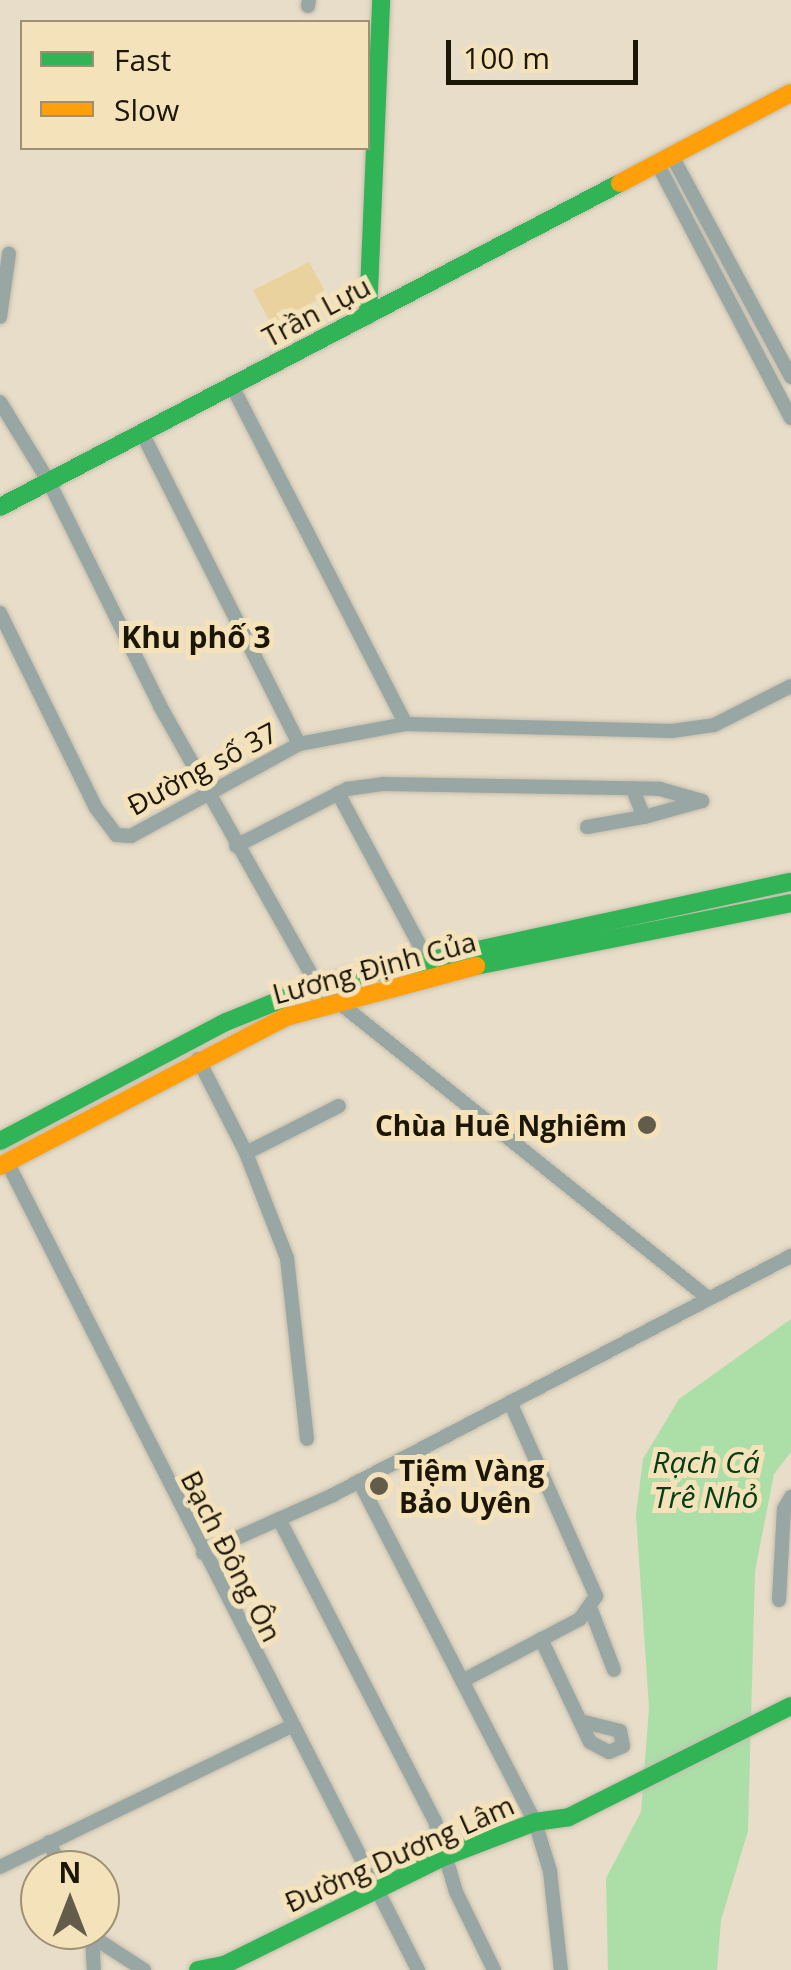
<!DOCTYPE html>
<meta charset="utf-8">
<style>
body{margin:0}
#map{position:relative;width:791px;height:1970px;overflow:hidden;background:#e7ddc8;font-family:"Open Sans",sans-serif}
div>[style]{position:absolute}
.green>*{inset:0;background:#e9d29e}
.water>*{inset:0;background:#acdea8}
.roads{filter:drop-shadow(0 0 2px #c4bcac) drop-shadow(0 0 2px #c4bcac)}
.street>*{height:14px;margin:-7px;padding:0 7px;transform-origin:7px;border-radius:7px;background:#98a6a4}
.fast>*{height:18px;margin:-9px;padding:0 9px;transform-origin:9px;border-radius:9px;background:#30b455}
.slow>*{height:18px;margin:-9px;padding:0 9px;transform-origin:9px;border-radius:9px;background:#ff9f0a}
.dots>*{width:28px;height:28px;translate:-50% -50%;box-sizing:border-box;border:5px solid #f4e2bb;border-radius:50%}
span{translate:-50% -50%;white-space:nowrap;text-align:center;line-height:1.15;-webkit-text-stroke:10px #f4e2bb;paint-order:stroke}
.street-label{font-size:28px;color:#1c1607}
.poi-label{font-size:28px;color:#1c1607;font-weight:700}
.right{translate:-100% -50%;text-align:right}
.left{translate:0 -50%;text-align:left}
.neighbourhood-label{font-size:30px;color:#1c1607;font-weight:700}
.water-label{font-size:30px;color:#043e12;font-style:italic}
.legend{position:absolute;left:20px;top:20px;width:350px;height:130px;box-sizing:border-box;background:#f4e2bb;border:2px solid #9e9073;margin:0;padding:12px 18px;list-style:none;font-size:30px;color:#1c1607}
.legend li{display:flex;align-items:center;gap:20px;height:50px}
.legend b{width:50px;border:2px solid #9e9073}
.north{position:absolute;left:20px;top:1850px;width:100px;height:100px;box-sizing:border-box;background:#f4e2bb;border:2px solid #9e9073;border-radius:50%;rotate:0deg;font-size:28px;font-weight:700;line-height:40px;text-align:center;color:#1c1607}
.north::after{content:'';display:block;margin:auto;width:35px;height:45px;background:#635c4b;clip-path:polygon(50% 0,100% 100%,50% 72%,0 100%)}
.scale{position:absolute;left:446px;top:40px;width:192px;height:45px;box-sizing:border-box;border:5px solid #1c1607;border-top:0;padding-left:12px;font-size:30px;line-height:35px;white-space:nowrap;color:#1c1607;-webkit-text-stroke:8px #f4e2bb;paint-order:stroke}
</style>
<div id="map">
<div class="green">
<div style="clip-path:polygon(309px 262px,327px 295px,271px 324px,253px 290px)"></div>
</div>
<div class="water">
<div style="clip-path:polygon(791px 1319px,791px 1452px,774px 1474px,755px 1571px,748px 1831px,721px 1920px,717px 1970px,608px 1970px,606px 1878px,641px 1812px,649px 1708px,636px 1514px,643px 1459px,679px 1399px)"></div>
</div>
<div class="roads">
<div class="street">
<div style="left:308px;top:6px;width:6px;rotate:-81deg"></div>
<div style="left:672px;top:156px;width:251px;rotate:61.7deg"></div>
<div style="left:657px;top:163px;width:288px;rotate:62.3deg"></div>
<div style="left:0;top:317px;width:64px;rotate:-81.9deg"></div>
<div style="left:232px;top:386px;width:380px;rotate:62.8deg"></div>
<div style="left:0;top:402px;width:94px;rotate:58.5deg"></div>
<div style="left:49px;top:482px;width:250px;rotate:63.6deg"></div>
<div style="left:160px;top:706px;width:320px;rotate:60.6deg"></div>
<div style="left:317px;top:985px;width:501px;rotate:38.68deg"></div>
<div style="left:142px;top:433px;width:348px;rotate:63.2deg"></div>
<div style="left:0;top:613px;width:217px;rotate:63.8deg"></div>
<div style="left:96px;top:808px;width:34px;rotate:53deg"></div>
<div style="left:116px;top:835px;width:15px;rotate:4deg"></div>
<div style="left:131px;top:836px;width:192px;rotate:-28.7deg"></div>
<div style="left:299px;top:744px;width:109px;rotate:-10.6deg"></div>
<div style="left:406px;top:724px;width:266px;rotate:1.5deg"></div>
<div style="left:672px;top:731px;width:42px;rotate:-8.1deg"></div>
<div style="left:714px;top:725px;width:86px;rotate:-26.9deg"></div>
<div style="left:338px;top:793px;width:186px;rotate:61.8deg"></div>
<div style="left:587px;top:827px;width:58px;rotate:-10deg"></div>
<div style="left:236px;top:846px;width:125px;rotate:-27.2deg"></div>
<div style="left:347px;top:789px;width:37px;rotate:-8deg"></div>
<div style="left:384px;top:784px;width:276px;rotate:1deg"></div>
<div style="left:660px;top:789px;width:44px;rotate:15.9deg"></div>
<div style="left:702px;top:801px;width:60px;rotate:164.6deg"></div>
<div style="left:644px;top:817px;width:31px;rotate:-112deg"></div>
<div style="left:198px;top:1059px;width:106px;rotate:62.9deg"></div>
<div style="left:246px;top:1153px;width:113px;rotate:68.7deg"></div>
<div style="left:287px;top:1258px;width:182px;rotate:83.7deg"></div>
<div style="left:246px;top:1153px;width:104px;rotate:-26.8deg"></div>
<div style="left:7px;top:1162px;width:907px;rotate:63.04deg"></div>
<div style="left:359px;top:1481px;width:384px;rotate:62.7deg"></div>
<div style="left:535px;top:1822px;width:51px;rotate:73deg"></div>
<div style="left:550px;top:1871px;width:100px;rotate:83.7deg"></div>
<div style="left:279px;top:1519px;width:340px;rotate:62.7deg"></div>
<div style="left:435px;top:1821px;width:74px;rotate:73.5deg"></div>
<div style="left:456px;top:1892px;width:87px;rotate:64deg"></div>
<div style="left:203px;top:1553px;width:142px;rotate:-24deg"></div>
<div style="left:333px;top:1495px;width:517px;rotate:-27.56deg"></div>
<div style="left:779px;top:1600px;width:91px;rotate:-86.9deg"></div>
<div style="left:784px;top:1509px;width:14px;rotate:-60deg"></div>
<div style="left:591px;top:1610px;width:64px;rotate:69deg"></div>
<div style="left:541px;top:1639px;width:114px;rotate:64.6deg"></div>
<div style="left:590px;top:1742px;width:21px;rotate:28deg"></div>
<div style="left:609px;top:1752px;width:15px;rotate:-23deg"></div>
<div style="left:623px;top:1746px;width:15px;rotate:-101deg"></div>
<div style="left:620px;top:1731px;width:41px;rotate:-166deg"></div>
<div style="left:462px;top:1681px;width:133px;rotate:-27.7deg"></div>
<div style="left:580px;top:1619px;width:28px;rotate:-55deg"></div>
<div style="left:596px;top:1596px;width:212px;rotate:-113.9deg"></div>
<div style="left:49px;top:1842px;width:31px;rotate:65deg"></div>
<div style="left:0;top:1867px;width:322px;rotate:-25.8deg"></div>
<div style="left:92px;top:1935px;width:35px;rotate:87deg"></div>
<div style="left:93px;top:1937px;width:61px;rotate:32.9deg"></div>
</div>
<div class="fast">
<div style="left:368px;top:315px;width:315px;rotate:-87.6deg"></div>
<div style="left:0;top:507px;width:700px;rotate:-27.59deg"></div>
<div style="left:476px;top:966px;width:321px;rotate:-11.3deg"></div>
<div style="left:0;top:1141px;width:255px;rotate:-27.8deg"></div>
<div style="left:226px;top:1022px;width:98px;rotate:-22.1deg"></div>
<div style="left:317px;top:985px;width:485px;rotate:-12.3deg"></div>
<div style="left:198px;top:1970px;width:26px;rotate:-11deg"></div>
<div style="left:224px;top:1965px;width:247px;rotate:-26.2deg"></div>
<div style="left:446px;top:1856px;width:95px;rotate:-20.9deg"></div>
<div style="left:535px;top:1822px;width:34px;rotate:-8deg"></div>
<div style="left:569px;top:1817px;width:248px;rotate:-26.6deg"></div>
</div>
<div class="slow">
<div style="left:620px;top:183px;width:193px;rotate:-27.8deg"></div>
<div style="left:0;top:1166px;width:322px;rotate:-27.5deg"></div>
<div style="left:286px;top:1017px;width:197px;rotate:-15deg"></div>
</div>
</div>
<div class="dots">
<div style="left:647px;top:1125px;background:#635c4b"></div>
<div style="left:379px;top:1486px;background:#635c4b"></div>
</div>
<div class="street-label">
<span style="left:316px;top:311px;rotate:-28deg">Trần Lựu</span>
<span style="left:202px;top:768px;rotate:-28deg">Đường số 37</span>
<span style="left:374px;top:967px;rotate:-15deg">Lương Định Của</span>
<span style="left:232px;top:1556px;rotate:63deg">Bạch Đông Ôn</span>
<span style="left:399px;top:1853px;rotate:-24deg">Đường Dương Lâm</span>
</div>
<div class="poi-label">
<span class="right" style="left:627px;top:1125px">Chùa Huê Nghiêm</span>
<span class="left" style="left:399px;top:1486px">Tiệm Vàng<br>Bảo Uyên</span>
</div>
<div class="neighbourhood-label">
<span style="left:196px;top:637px">Khu phố 3</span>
</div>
<div class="water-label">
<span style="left:706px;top:1479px">Rạch Cá<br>Trê Nhỏ</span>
</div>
<ul class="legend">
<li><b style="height:12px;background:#30b455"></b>Fast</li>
<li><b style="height:12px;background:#ff9f0a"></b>Slow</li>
</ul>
<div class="north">N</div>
<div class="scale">100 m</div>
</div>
